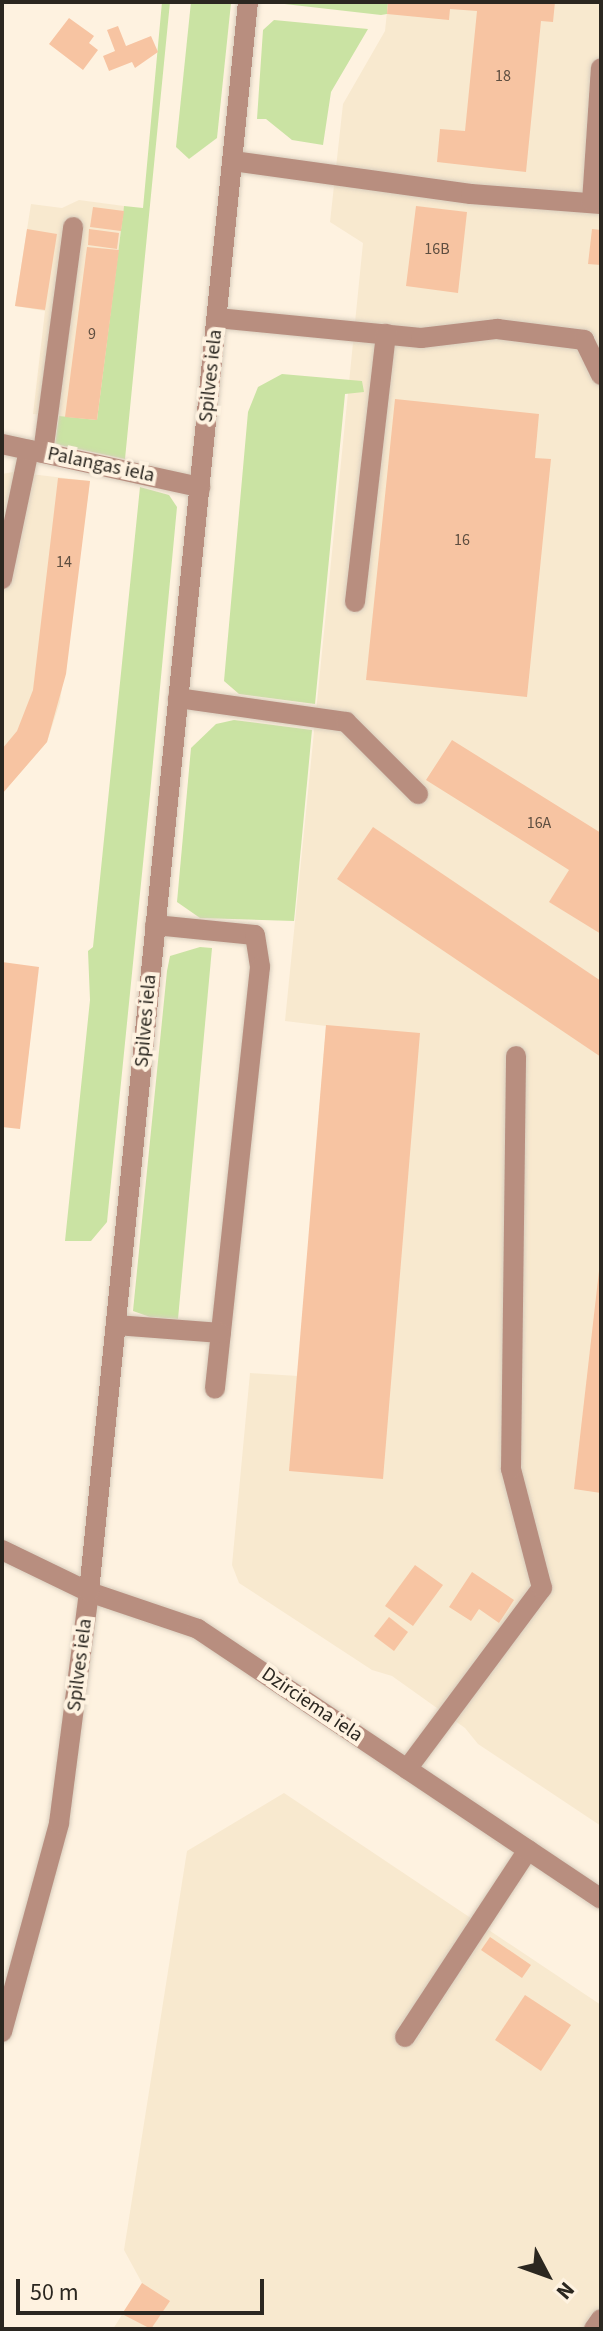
<!DOCTYPE html>
<style>
body{margin:0}
#map{position:relative;width:603px;height:2331px;overflow:hidden;background:#fef2e0;font-family:"Source Sans 3",sans-serif}
div>[style]{position:absolute}
.built>*{inset:0;background:#f8e9cf}
.green>*{inset:0;background:#cae3a3}
.building>*{inset:0;background:#f7c4a2}
.roads{filter:drop-shadow(0 0 2px #d8cdbd) drop-shadow(0 0 2px #d8cdbd)}
.service>*{height:20px;margin:-10px;padding:0 10px;transform-origin:10px;border-radius:10px;background:#b88e7f}
.minor>*{height:20px;margin:-10px;padding:0 10px;transform-origin:10px;border-radius:10px;background:#b88e7f}
span{translate:-50% -50%;white-space:nowrap;text-align:center;line-height:1.15;-webkit-text-stroke:8px #fef2e0;paint-order:stroke}
.number-label{font-size:16px;color:#5e4e40}
.number-label span{-webkit-text-stroke-width:0}
.street-label{font-size:20px;color:#2b2720}
.frame{position:absolute;inset:0;border:4px solid #2b2720;pointer-events:none}
.north{position:absolute;left:507px;top:2235px;width:80px;height:80px;-webkit-text-stroke:6px #fef2e0;paint-order:stroke;rotate:131deg;font-size:22px;font-weight:700;line-height:32px;text-align:center;color:#2b2720}
.north::after{content:'';display:block;margin:auto;width:28px;height:36px;background:#2b2720;clip-path:polygon(50% 0,100% 100%,50% 72%,0 100%)}
.scale{position:absolute;left:16px;top:2279px;width:248px;height:36px;box-sizing:border-box;border:4px solid #2b2720;border-top:0;padding-left:10px;font-size:24px;line-height:28px;white-space:nowrap;color:#2b2720;-webkit-text-stroke:6px #fef2e0;paint-order:stroke}
</style>
<div id="map">
<div class="built">
<div style="clip-path:polygon(388px 2px,601px 2px,601px 1826px,478px 1744px,465px 1728px,392px 1676px,372px 1670px,239px 1583px,232px 1565px,250px 1373px,298px 1376px,326px 1026px,285px 1021px,363px 243px,330px 222px,343px 104px,385px 31px)"></div>
<div style="clip-path:polygon(79px 200px,124px 206px,97px 420px,33px 414px,45px 311px,15px 306px,31px 204px,62px 208px)"></div>
<div style="clip-path:polygon(13px 472px,90px 481px,60px 702px,47px 742px,2px 794px,2px 474px)"></div>
<div style="clip-path:polygon(284px 1793px,601px 2005px,601px 2329px,113px 2329px,142px 2283px,124px 2250px,187px 1851px)"></div>
</div>
<div class="green">
<div style="clip-path:polygon(162px 2px,170px 2px,125px 459px,55px 444px,59px 416px,97px 420px,124px 206px,143px 208px)"></div>
<div style="clip-path:polygon(191px 2px,231px 3px,217px 138px,189px 159px,176px 147px)"></div>
<div style="clip-path:polygon(267px 2px,388px 2px,387px 14px,381px 15px)"></div>
<div style="clip-path:polygon(274px 20px,368px 29px,331px 92px,323px 145px,292px 140px,266px 119px,257px 119px,263px 30px)"></div>
<div style="clip-path:polygon(282px 374px,362px 381px,364px 392px,345px 394px,315px 704px,239px 694px,224px 681px,248px 412px,258px 387px)"></div>
<div style="clip-path:polygon(140px 487px,169px 495px,177px 507px,150px 794px,107px 1222px,91px 1241px,65px 1241px,90px 1000px,88px 951px,93px 947px)"></div>
<div style="clip-path:polygon(234px 720px,312px 730px,294px 921px,200px 918px,177px 902px,191px 748px,216px 724px)"></div>
<div style="clip-path:polygon(200px 947px,212px 948px,178px 1319px,150px 1317px,133px 1311px,167px 971px,170px 956px)"></div>
</div>
<div class="building">
<div style="clip-path:polygon(388px 2px,555px 2px,553px 22px,541px 21px,526px 172px,437px 162px,440px 129px,465px 131px,477px 11px,450px 9px,449px 20px,387px 14px)"></div>
<div style="clip-path:polygon(69px 18px,94px 36px,89px 43px,98px 50px,83px 70px,49px 44px)"></div>
<div style="clip-path:polygon(118px 26px,126px 46px,151px 36px,158px 52px,135px 68px,132px 62px,109px 71px,103px 56px,115px 51px,107px 30px)"></div>
<div style="clip-path:polygon(416px 206px,467px 212px,458px 293px,406px 286px)"></div>
<div style="clip-path:polygon(93px 207px,124px 211px,121px 231px,90px 227px)"></div>
<div style="clip-path:polygon(27px 229px,57px 234px,45px 310px,15px 306px)"></div>
<div style="clip-path:polygon(89px 229px,119px 233px,117px 249px,88px 245px)"></div>
<div style="clip-path:polygon(592px 229px,601px 230px,601px 265px,588px 264px)"></div>
<div style="clip-path:polygon(87px 247px,119px 250px,97px 420px,65px 417px)"></div>
<div style="clip-path:polygon(395px 399px,539px 414px,535px 458px,551px 459px,527px 697px,366px 680px)"></div>
<div style="clip-path:polygon(58px 478px,90px 481px,66px 674px,47px 742px,2px 794px,2px 749px,17px 731px,33px 690px)"></div>
<div style="clip-path:polygon(452px 740px,601px 833px,601px 934px,549px 902px,569px 870px,426px 780px)"></div>
<div style="clip-path:polygon(373px 827px,601px 981px,601px 1057px,337px 879px)"></div>
<div style="clip-path:polygon(2px 962px,39px 967px,20px 1129px,2px 1127px)"></div>
<div style="clip-path:polygon(326px 1025px,420px 1033px,383px 1479px,289px 1471px)"></div>
<div style="clip-path:polygon(599px 1271px,601px 1271px,601px 1493px,574px 1489px)"></div>
<div style="clip-path:polygon(415px 1565px,443px 1585px,413px 1626px,385px 1606px)"></div>
<div style="clip-path:polygon(472px 1572px,514px 1600px,499px 1623px,479px 1609px,471px 1621px,449px 1607px)"></div>
<div style="clip-path:polygon(389px 1617px,408px 1632px,394px 1651px,374px 1636px)"></div>
<div style="clip-path:polygon(490px 1937px,531px 1965px,522px 1978px,481px 1950px)"></div>
<div style="clip-path:polygon(525px 1995px,571px 2025px,541px 2071px,495px 2040px)"></div>
<div style="clip-path:polygon(142px 2283px,170px 2301px,151px 2329px,122px 2314px)"></div>
</div>
<div class="roads">
<div class="service">
<div style="left:233px;top:161px;width:240px;rotate:7.9deg"></div>
<div style="left:471px;top:194px;width:130px;rotate:4.4deg"></div>
<div style="left:592px;top:202px;width:134px;rotate:-86.2deg"></div>
<div style="left:217px;top:318px;width:205px;rotate:5.6deg"></div>
<div style="left:421px;top:338px;width:77px;rotate:-6.8deg"></div>
<div style="left:497px;top:329px;width:88px;rotate:7.2deg"></div>
<div style="left:584px;top:340px;width:39px;rotate:64deg"></div>
<div style="left:43px;top:453px;width:228px;rotate:-82.4deg"></div>
<div style="left:2px;top:579px;width:132px;rotate:-78.2deg"></div>
<div style="left:355px;top:602px;width:270px;rotate:-83.4deg"></div>
<div style="left:178px;top:698px;width:170px;rotate:8.1deg"></div>
<div style="left:346px;top:722px;width:102px;rotate:45deg"></div>
<div style="left:155px;top:925px;width:100px;rotate:5.7deg"></div>
<div style="left:255px;top:935px;width:32px;rotate:81deg"></div>
<div style="left:260px;top:967px;width:424px;rotate:96.1deg"></div>
<div style="left:116px;top:1325px;width:105px;rotate:4.4deg"></div>
<div style="left:407px;top:1769px;width:226px;rotate:-53.3deg"></div>
<div style="left:542px;top:1588px;width:123px;rotate:-104.6deg"></div>
<div style="left:511px;top:1469px;width:413px;rotate:-89.3deg"></div>
<div style="left:405px;top:2037px;width:224px;rotate:-56.7deg"></div>
<div style="left:594px;top:2329px;width:12px;rotate:-55deg"></div>
</div>
<div class="minor">
<div style="left:2px;top:444px;width:203px;rotate:12.3deg"></div>
<div style="left:2px;top:1550px;width:97px;rotate:25.8deg"></div>
<div style="left:89px;top:1592px;width:115px;rotate:18.7deg"></div>
<div style="left:198px;top:1629px;width:485px;rotate:33.8deg"></div>
<div style="left:2px;top:2032px;width:217px;rotate:-74.7deg"></div>
<div style="left:59px;top:1823px;width:233px;rotate:-82.6deg"></div>
<div style="left:89px;top:1592px;width:1598px;rotate:-84.29deg"></div>
</div>
</div>
<div class="number-label">
<span style="left:503px;top:76px">18</span>
<span style="left:437px;top:249px">16B</span>
<span style="left:92px;top:334px">9</span>
<span style="left:462px;top:540px">16</span>
<span style="left:64px;top:562px">14</span>
<span style="left:539px;top:823px">16A</span>
</div>
<div class="street-label">
<span style="left:211px;top:376px;rotate:-84deg">Spilves iela</span>
<span style="left:101px;top:465px;rotate:12deg">Palangas iela</span>
<span style="left:146px;top:1021px;rotate:-85deg">Spilves iela</span>
<span style="left:80px;top:1665px;rotate:-83deg">Spilves iela</span>
<span style="left:312px;top:1705px;rotate:34deg">Dzirciema iela</span>
</div>
<div class="frame"></div>
<div class="north">N</div>
<div class="scale">50 m</div>
</div>
